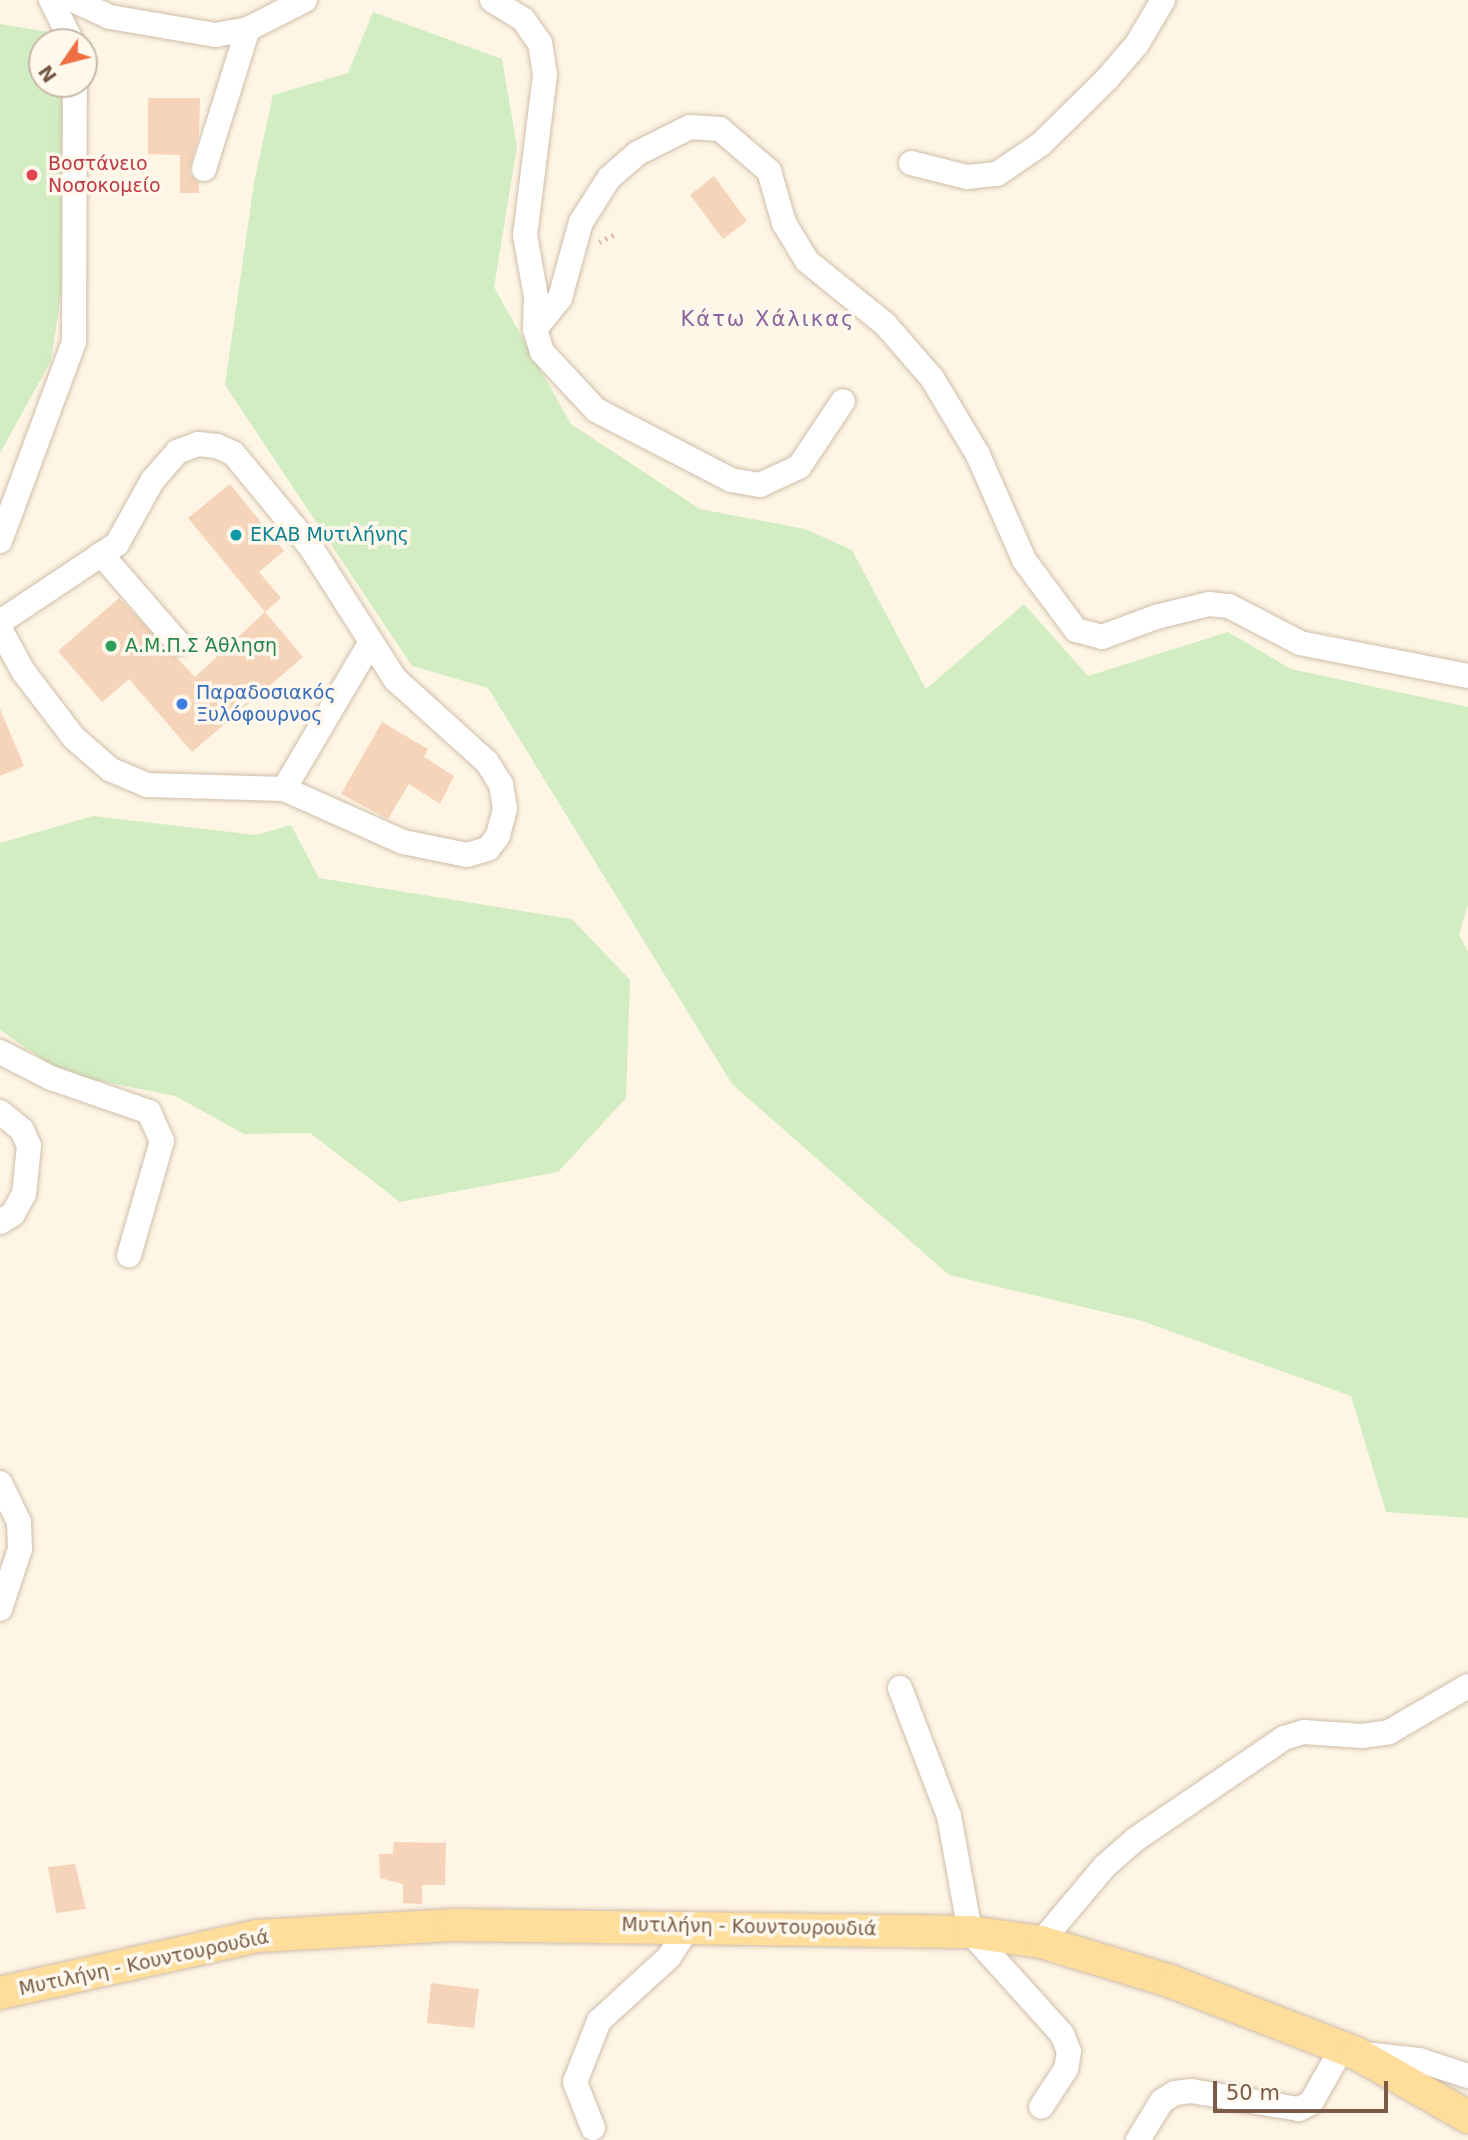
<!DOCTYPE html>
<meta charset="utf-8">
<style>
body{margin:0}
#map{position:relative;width:1468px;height:2140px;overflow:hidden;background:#fef5e5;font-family:"DejaVu Sans",sans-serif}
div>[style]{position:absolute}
.green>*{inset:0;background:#d2edc2}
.building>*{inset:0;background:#f5d4ba}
.path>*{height:4.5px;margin-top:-2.25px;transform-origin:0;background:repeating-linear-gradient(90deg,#dab79d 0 2px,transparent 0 7px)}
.roads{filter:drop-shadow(0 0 2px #d0bdaa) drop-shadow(0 0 2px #d0bdaa)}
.minor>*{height:24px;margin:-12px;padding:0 12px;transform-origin:12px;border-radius:12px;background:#fff}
.major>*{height:32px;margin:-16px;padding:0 16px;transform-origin:16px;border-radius:16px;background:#ffdd9a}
.dots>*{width:19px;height:19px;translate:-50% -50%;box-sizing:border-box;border:4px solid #fff8ec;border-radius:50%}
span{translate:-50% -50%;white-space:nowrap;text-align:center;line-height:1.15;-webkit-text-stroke:7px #fff8ec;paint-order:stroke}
.health-label{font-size:19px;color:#be3a42}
.left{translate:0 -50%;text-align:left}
.culture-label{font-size:19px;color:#0d838f}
.leisure-label{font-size:19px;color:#27864d}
.shop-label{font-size:19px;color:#366cbe}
.street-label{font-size:19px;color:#795b48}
.neighbourhood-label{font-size:21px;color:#8b639c;letter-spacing:2px}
.north{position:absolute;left:28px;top:28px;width:70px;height:70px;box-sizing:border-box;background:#fff8ec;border:2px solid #c9b9aa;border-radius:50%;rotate:235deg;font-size:19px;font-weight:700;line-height:28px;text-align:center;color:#795b48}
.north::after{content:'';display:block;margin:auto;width:24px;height:32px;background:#ef6f42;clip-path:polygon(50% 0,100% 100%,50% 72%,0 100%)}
.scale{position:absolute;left:1213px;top:2081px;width:175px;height:32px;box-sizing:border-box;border:4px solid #795b48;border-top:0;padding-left:9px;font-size:21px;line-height:24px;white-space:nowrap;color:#795b48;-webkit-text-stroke:5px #fff8ec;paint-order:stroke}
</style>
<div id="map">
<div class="green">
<div style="clip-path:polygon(373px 12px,502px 59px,517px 147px,494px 287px,571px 424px,700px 509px,805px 529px,852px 550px,926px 689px,1024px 604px,1088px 676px,1228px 632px,1291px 669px,1468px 707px,1468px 905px,1459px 934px,1468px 952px,1468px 1518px,1386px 1512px,1351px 1396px,1142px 1321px,949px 1275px,732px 1084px,488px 688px,412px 666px,225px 385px,254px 183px,273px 95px,348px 73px)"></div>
<div style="clip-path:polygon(0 24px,61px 34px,61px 42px,42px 42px,42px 84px,62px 84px,66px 220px,65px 267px,51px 361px,0 453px)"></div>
<div style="clip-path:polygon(93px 816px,256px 835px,291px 825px,319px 878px,572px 919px,630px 980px,626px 1098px,558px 1172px,400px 1202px,310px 1133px,244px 1134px,175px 1096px,64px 1074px,0 1030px,0 843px)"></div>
</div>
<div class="building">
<div style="clip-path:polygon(148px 98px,200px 98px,199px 134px,189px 172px,199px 183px,199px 193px,180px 193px,180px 155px,148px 154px)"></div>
<div style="clip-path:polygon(714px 176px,747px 221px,723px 239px,690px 195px)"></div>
<div style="clip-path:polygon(230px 484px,284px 551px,259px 572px,281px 598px,265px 612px,188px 518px)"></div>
<div style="clip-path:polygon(119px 598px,195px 677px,265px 612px,303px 657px,192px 752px,129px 679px,102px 702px,58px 651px)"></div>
<div style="clip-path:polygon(0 709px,24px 766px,0 776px)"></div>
<div style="clip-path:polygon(382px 722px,428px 749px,424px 757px,454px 776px,440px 804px,409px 784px,388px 819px,341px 794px)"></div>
<div style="clip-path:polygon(394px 1842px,446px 1843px,445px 1885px,422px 1885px,422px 1904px,403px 1903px,403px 1884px,380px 1878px,379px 1854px,393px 1854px)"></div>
<div style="clip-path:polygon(75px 1864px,86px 1909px,56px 1913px,48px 1867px)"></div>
<div style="clip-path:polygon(431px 1983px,479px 1989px,474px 2028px,427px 2023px)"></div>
</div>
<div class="path">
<div style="left:599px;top:242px;width:20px;rotate:-27deg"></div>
</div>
<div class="roads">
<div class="minor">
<div style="left:51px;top:0;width:47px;rotate:63.4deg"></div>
<div style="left:73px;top:0;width:41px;rotate:24.7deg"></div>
<div style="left:110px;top:17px;width:107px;rotate:9.7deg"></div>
<div style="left:215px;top:35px;width:34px;rotate:-10deg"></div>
<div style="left:248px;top:29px;width:64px;rotate:-27deg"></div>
<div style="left:492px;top:0;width:36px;rotate:32deg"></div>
<div style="left:523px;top:19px;width:29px;rotate:55deg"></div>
<div style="left:540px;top:43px;width:32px;rotate:81deg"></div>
<div style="left:545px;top:75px;width:161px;rotate:97.1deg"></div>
<div style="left:525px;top:235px;width:63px;rotate:79.9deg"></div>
<div style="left:536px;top:297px;width:32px;rotate:92deg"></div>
<div style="left:535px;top:329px;width:40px;rotate:-51deg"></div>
<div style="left:560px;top:298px;width:79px;rotate:-74.6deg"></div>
<div style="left:581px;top:222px;width:52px;rotate:-57.5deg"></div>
<div style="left:609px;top:178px;width:38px;rotate:-41deg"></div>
<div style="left:638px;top:153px;width:58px;rotate:-26.6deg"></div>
<div style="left:690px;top:127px;width:30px;rotate:4deg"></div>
<div style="left:720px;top:129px;width:65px;rotate:40.6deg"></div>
<div style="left:769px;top:171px;width:54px;rotate:73.9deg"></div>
<div style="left:784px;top:223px;width:44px;rotate:58.8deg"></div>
<div style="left:807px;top:261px;width:100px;rotate:38.9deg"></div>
<div style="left:885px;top:324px;width:72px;rotate:49deg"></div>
<div style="left:932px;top:378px;width:90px;rotate:59.1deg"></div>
<div style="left:978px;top:455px;width:115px;rotate:66.3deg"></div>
<div style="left:1024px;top:560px;width:87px;rotate:53.4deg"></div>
<div style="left:1076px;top:630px;width:27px;rotate:15deg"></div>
<div style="left:1102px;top:637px;width:58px;rotate:-20.3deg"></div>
<div style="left:1156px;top:617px;width:55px;rotate:-13.8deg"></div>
<div style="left:1209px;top:604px;width:20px;rotate:6deg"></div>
<div style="left:1229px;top:606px;width:80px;rotate:27.5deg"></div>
<div style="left:1300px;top:643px;width:171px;rotate:11.1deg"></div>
<div style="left:911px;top:163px;width:58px;rotate:14deg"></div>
<div style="left:967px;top:177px;width:30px;rotate:-6deg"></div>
<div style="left:997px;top:174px;width:53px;rotate:-34.3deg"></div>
<div style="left:1041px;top:144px;width:93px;rotate:-44.6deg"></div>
<div style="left:1107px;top:79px;width:46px;rotate:-49.4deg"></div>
<div style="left:1137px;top:44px;width:51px;rotate:-59.4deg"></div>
<div style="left:204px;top:169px;width:147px;rotate:-72.6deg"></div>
<div style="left:535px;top:329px;width:24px;rotate:73deg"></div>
<div style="left:542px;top:352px;width:79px;rotate:47deg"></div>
<div style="left:596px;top:410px;width:152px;rotate:27.4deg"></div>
<div style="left:731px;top:480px;width:29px;rotate:10deg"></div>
<div style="left:760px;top:485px;width:43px;rotate:-24.8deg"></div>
<div style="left:799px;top:467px;width:79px;rotate:-56.3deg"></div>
<div style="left:0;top:541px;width:212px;rotate:-69.6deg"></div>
<div style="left:74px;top:342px;width:258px;rotate:-89.8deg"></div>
<div style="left:101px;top:554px;width:118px;rotate:49.1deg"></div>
<div style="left:0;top:622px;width:141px;rotate:-33.7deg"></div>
<div style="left:117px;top:544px;width:72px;rotate:-60.9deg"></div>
<div style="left:152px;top:481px;width:38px;rotate:-49deg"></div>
<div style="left:177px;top:452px;width:22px;rotate:-21deg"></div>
<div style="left:198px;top:444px;width:19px;rotate:6deg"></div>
<div style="left:217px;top:446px;width:17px;rotate:24deg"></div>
<div style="left:233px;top:453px;width:121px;rotate:50.4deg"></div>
<div style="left:310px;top:546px;width:158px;rotate:57.4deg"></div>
<div style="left:395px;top:679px;width:124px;rotate:42.1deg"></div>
<div style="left:487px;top:762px;width:26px;rotate:58deg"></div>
<div style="left:501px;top:784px;width:25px;rotate:81deg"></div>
<div style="left:505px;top:809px;width:28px;rotate:105deg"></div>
<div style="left:498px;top:836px;width:16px;rotate:128deg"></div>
<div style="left:488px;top:849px;width:22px;rotate:164deg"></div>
<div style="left:467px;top:855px;width:65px;rotate:-168.5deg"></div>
<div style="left:403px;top:842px;width:130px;rotate:-156deg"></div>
<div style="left:284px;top:789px;width:137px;rotate:-178.3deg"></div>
<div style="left:147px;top:785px;width:39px;rotate:-157deg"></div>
<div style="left:111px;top:770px;width:49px;rotate:-139.1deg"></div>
<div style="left:74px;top:738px;width:84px;rotate:-127.3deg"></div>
<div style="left:23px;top:671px;width:48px;rotate:-118.7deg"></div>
<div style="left:284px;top:789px;width:167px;rotate:-59.4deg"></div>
<div style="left:0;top:1052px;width:57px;rotate:27deg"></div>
<div style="left:51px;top:1078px;width:104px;rotate:19.1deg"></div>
<div style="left:149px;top:1112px;width:32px;rotate:66deg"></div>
<div style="left:162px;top:1141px;width:119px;rotate:106.1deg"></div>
<div style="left:0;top:1112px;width:28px;rotate:39deg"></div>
<div style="left:22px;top:1130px;width:17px;rotate:66deg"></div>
<div style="left:29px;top:1146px;width:48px;rotate:95.9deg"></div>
<div style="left:24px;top:1194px;width:23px;rotate:119deg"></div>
<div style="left:13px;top:1214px;width:15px;rotate:148deg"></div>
<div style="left:0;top:1483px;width:43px;rotate:64deg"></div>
<div style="left:19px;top:1522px;width:27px;rotate:88deg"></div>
<div style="left:20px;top:1549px;width:63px;rotate:108.4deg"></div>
<div style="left:900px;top:1688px;width:137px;rotate:69.1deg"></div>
<div style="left:949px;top:1816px;width:118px;rotate:79.7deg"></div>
<div style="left:970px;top:1932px;width:137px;rotate:48deg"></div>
<div style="left:1062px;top:2034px;width:18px;rotate:68deg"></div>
<div style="left:1069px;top:2051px;width:18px;rotate:99deg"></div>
<div style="left:1066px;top:2069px;width:45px;rotate:123.3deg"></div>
<div style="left:1041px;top:1942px;width:99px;rotate:-49.9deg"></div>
<div style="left:1105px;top:1866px;width:41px;rotate:-41.1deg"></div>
<div style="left:1136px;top:1839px;width:179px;rotate:-34.3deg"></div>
<div style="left:1284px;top:1738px;width:21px;rotate:-17deg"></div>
<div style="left:1304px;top:1732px;width:58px;rotate:3.9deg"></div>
<div style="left:1362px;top:1736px;width:27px;rotate:-8deg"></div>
<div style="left:1389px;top:1732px;width:91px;rotate:-30.2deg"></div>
<div style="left:1364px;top:2054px;width:55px;rotate:6.2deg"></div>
<div style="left:1419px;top:2060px;width:52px;rotate:18.1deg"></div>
<div style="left:593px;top:2128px;width:49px;rotate:-111.4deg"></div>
<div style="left:575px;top:2082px;width:66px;rotate:-68.5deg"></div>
<div style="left:599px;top:2021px;width:95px;rotate:-42.4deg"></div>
<div style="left:669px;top:1957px;width:37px;rotate:-57deg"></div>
<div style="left:1138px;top:2140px;width:46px;rotate:-58.4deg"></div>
<div style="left:1162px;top:2101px;width:15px;rotate:-32deg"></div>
<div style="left:1175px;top:2093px;width:16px;rotate:-7deg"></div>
<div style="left:1191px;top:2091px;width:109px;rotate:9.5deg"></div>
<div style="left:1299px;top:2109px;width:13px;rotate:-27deg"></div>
<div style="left:1311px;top:2103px;width:63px;rotate:-60.6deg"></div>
</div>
<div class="major">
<div style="left:0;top:1993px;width:263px;rotate:-12.5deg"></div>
<div style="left:257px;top:1936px;width:195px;rotate:-3.2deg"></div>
<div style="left:452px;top:1925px;width:518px;rotate:0.77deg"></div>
<div style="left:970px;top:1932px;width:72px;rotate:8deg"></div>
<div style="left:1041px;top:1942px;width:135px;rotate:16.8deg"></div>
<div style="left:1170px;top:1981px;width:199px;rotate:21.2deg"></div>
<div style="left:1356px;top:2053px;width:129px;rotate:29.7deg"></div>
</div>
</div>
<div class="dots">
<div style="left:32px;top:175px;background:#e0444e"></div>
<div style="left:236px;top:535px;background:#0f9aa8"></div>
<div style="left:111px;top:646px;background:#2e9e5b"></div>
<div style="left:182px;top:704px;background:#3f7fe0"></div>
</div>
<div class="health-label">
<span class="left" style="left:48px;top:175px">Βοστάνειο<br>Νοσοκομείο</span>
</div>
<div class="culture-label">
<span class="left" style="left:250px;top:535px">ΕΚΑΒ Μυτιλήνης</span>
</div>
<div class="leisure-label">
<span class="left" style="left:125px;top:646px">Α.Μ.Π.Σ Άθληση</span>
</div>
<div class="shop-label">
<span class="left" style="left:196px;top:704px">Παραδοσιακός<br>Ξυλόφουρνος</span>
</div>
<div class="street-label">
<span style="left:749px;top:1927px;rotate:1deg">Μυτιλήνη - Κουντουρουδιά</span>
<span style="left:144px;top:1963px;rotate:-12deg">Μυτιλήνη - Κουντουρουδιά</span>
</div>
<div class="neighbourhood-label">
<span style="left:768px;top:319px">Κάτω Χάλικας</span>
</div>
<div class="north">N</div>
<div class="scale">50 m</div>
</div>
